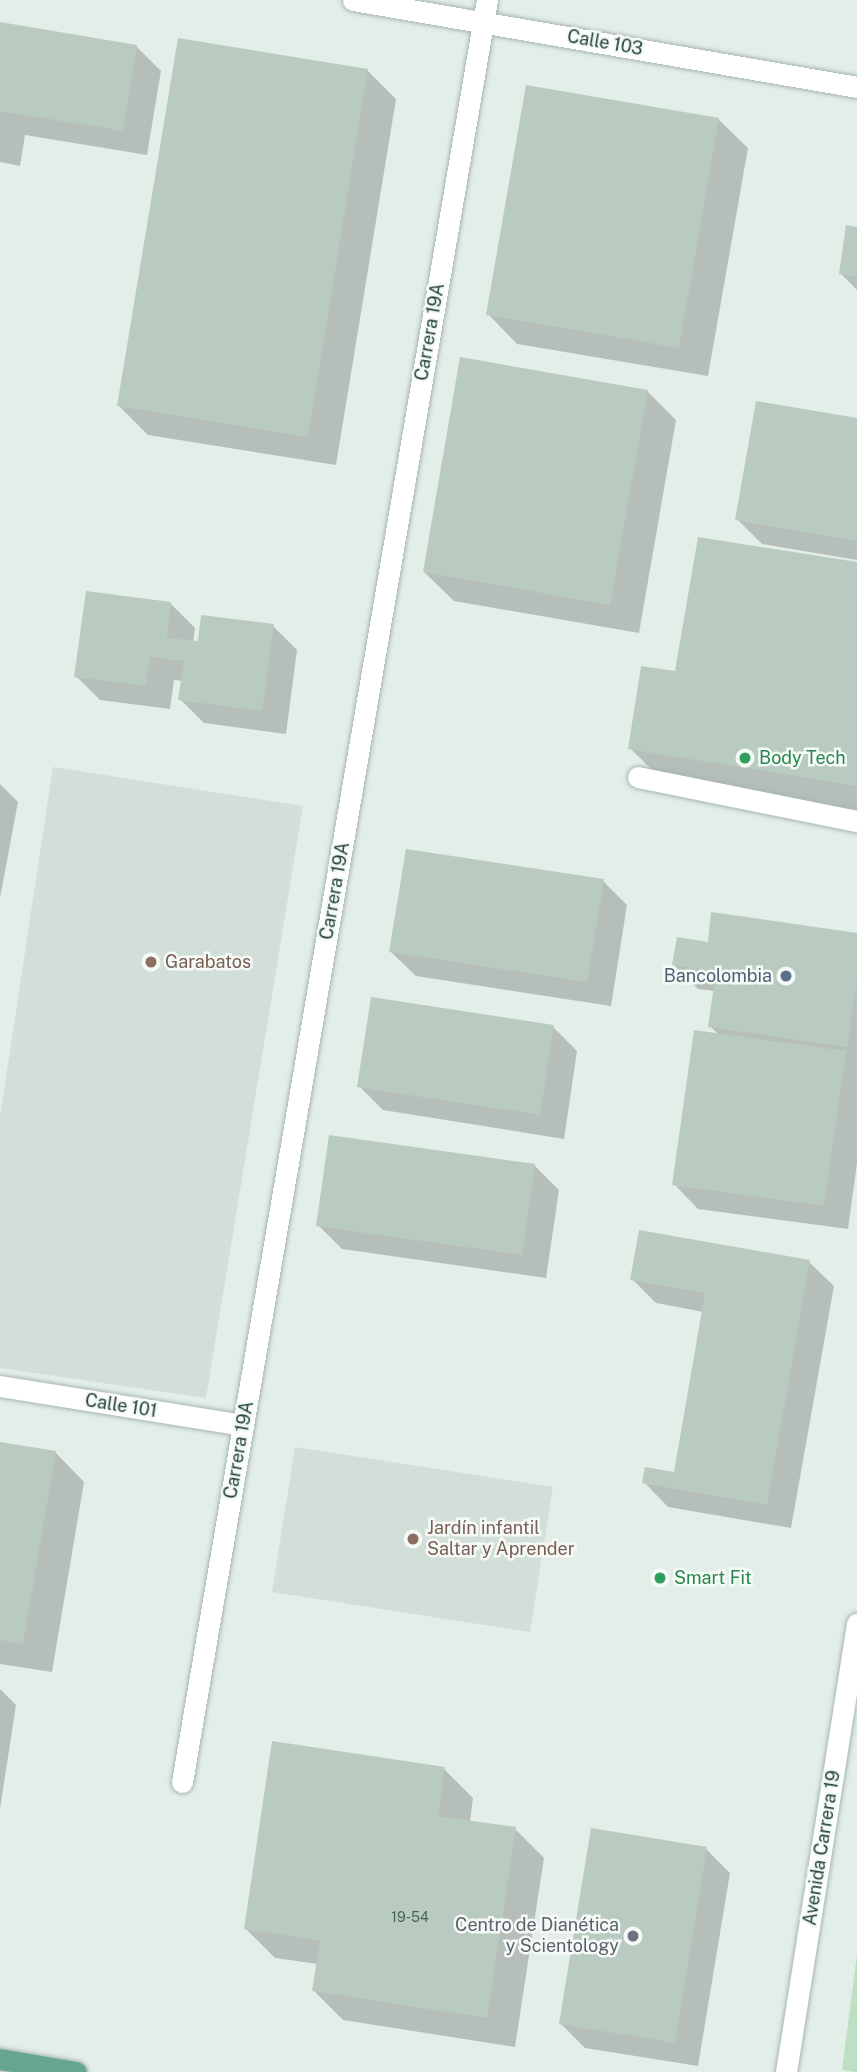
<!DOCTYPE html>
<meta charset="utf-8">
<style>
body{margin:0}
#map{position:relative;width:857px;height:2072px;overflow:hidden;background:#e4eee9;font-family:"Public Sans",sans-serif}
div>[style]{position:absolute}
.built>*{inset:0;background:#d2ded8}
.green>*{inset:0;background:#bde0c2}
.shadow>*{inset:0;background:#0003}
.building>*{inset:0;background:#b9cac1}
.roads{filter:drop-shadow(0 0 2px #a6b7b0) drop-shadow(0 0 2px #a6b7b0)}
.lane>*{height:21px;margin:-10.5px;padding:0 10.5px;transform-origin:10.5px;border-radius:10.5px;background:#fff}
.street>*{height:21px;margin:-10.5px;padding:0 10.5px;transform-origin:10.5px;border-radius:10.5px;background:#fff}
.secondary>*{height:21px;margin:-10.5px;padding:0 10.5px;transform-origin:10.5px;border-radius:10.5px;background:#fff}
.primary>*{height:21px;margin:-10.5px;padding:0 10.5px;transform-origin:10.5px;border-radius:10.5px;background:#67a68e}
.dots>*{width:19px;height:19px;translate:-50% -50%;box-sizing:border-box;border:4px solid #f6faf7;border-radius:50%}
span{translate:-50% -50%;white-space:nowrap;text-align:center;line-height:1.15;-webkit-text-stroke:5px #f6faf7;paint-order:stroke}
.number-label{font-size:14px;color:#486459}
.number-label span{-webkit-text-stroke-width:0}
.street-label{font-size:18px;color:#224236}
.leisure-label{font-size:18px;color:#27864d}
.left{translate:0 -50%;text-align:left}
.education-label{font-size:18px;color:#785e54}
.service-label{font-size:18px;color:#4e5e75}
.right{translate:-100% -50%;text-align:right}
.worship-label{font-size:18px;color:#5b616d}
</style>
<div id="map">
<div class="built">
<div style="clip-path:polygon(53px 767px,303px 806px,206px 1398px,0 1368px,0 1117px)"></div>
<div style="clip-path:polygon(295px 1447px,553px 1487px,530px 1632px,272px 1592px)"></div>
</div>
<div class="green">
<div style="clip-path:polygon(857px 1954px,857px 2072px,855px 2072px,842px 2070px)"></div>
</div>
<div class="shadow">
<div style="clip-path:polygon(0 24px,137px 47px,161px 71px,147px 155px,25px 135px,20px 166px,0 162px)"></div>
<div style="clip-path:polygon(367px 70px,396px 99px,336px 465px,148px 435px,119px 406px)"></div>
<div style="clip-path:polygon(718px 119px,748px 148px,708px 376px,517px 344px,488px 314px)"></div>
<div style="clip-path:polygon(857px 229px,857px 290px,841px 274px)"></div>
<div style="clip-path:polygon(647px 391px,676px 420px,639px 633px,454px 601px,424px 572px)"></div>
<div style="clip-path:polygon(857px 420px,857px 560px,762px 544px,737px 519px)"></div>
<div style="clip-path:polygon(699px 539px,857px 564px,857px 810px,659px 777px,630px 748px,677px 673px)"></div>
<div style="clip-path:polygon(171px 604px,195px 628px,193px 643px,273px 626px,297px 650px,286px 734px,204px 723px,180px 699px,183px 681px,174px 680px,170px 709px,100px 700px,76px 676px)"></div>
<div style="clip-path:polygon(0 784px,18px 802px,0 898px)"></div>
<div style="clip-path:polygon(603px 881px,627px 905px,611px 1006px,416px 976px,391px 952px)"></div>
<div style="clip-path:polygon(857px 935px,857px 1163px,848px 1229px,698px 1209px,674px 1184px,719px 1035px,710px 1026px,715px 991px,698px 989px,674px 965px,709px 944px)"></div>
<div style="clip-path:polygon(553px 1027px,577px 1051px,564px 1139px,383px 1110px,359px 1086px)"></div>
<div style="clip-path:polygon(534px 1165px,559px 1190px,546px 1278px,342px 1249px,318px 1225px)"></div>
<div style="clip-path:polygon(809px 1262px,834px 1286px,791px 1528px,668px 1507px,644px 1482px,675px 1474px,704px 1312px,656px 1303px,632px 1279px)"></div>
<div style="clip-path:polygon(0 1444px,55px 1452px,84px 1482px,52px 1672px,0 1664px)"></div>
<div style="clip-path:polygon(0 1689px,16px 1705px,0 1809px)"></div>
<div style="clip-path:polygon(444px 1769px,473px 1798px,470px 1822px,515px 1829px,544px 1858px,515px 2047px,343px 2020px,314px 1991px,318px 1964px,275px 1958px,246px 1929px)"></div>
<div style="clip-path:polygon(706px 1849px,730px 1873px,698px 2066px,585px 2048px,561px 2024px)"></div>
</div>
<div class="building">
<div style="clip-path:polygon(0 22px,137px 45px,123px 131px,0 111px)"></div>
<div style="clip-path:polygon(178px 38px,368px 69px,308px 437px,117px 406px)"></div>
<div style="clip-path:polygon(526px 85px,719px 118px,679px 348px,486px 315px)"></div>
<div style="clip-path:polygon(846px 225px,857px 227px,857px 277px,839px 274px)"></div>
<div style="clip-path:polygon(460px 357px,648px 390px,610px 605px,423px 572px)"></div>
<div style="clip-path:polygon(756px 401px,857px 418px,857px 541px,735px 520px)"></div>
<div style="clip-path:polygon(698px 537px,857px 562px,856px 786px,628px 749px,641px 666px,675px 671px)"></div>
<div style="clip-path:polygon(86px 591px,171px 602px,167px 638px,198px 641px,201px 615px,274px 624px,262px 711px,178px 700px,184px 661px,150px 657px,146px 686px,74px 677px)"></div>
<div style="clip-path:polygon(406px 849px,604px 879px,587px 982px,389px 952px)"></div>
<div style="clip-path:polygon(711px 912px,857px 933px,857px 981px,847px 1047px,708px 1027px,716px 972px,672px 965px,677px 937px,708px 942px)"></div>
<div style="clip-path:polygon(371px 997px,554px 1025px,540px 1115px,357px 1087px)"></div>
<div style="clip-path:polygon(694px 1030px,846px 1051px,824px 1206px,672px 1185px)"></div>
<div style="clip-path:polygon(329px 1135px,535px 1164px,522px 1255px,316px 1226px)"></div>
<div style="clip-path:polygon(639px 1230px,810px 1260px,767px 1505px,642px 1483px,645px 1467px,674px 1472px,705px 1293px,630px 1280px)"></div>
<div style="clip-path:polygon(0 1442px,56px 1451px,23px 1644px,0 1640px)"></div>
<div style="clip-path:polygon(272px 1741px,445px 1767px,438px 1816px,516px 1827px,487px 2018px,312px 1991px,320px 1941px,244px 1929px)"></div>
<div style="clip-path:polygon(591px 1828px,707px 1847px,675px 2043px,559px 2024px)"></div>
</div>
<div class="roads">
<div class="lane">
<div style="left:638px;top:777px;width:223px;rotate:11.4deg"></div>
</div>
<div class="street">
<div style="left:353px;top:0;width:511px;rotate:9.79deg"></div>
<div style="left:0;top:1386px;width:246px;rotate:9.1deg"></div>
<div style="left:182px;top:1782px;width:1808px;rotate:-80.29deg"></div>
</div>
<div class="secondary">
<div style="left:786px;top:2072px;width:454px;rotate:-81deg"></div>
</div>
<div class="primary">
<div style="left:0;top:2059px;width:77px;rotate:9.7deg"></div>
</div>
</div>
<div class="dots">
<div style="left:745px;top:758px;background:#2e9e5b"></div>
<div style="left:151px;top:962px;background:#8d6e63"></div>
<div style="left:786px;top:976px;background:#5c6f8a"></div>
<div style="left:413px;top:1539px;background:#8d6e63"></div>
<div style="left:660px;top:1578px;background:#2e9e5b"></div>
<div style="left:633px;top:1936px;background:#6b7280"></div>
</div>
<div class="number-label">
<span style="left:410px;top:1917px">19-54</span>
</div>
<div class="street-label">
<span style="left:605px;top:43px;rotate:10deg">Calle 103</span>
<span style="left:430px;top:332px;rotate:-80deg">Carrera 19A</span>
<span style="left:335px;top:891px;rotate:-80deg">Carrera 19A</span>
<span style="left:121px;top:1406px;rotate:9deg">Calle 101</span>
<span style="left:239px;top:1450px;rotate:-80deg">Carrera 19A</span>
<span style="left:822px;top:1848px;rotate:-81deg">Avenida Carrera 19</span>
</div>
<div class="leisure-label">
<span class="left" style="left:759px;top:758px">Body Tech</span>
<span class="left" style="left:674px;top:1578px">Smart Fit</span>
</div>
<div class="education-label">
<span class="left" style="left:165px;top:962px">Garabatos</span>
<span class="left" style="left:427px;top:1539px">Jardín infantil<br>Saltar y Aprender</span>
</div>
<div class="service-label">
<span class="right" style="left:772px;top:976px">Bancolombia</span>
</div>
<div class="worship-label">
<span class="right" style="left:619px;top:1936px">Centro de Dianética<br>y Scientology</span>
</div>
</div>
